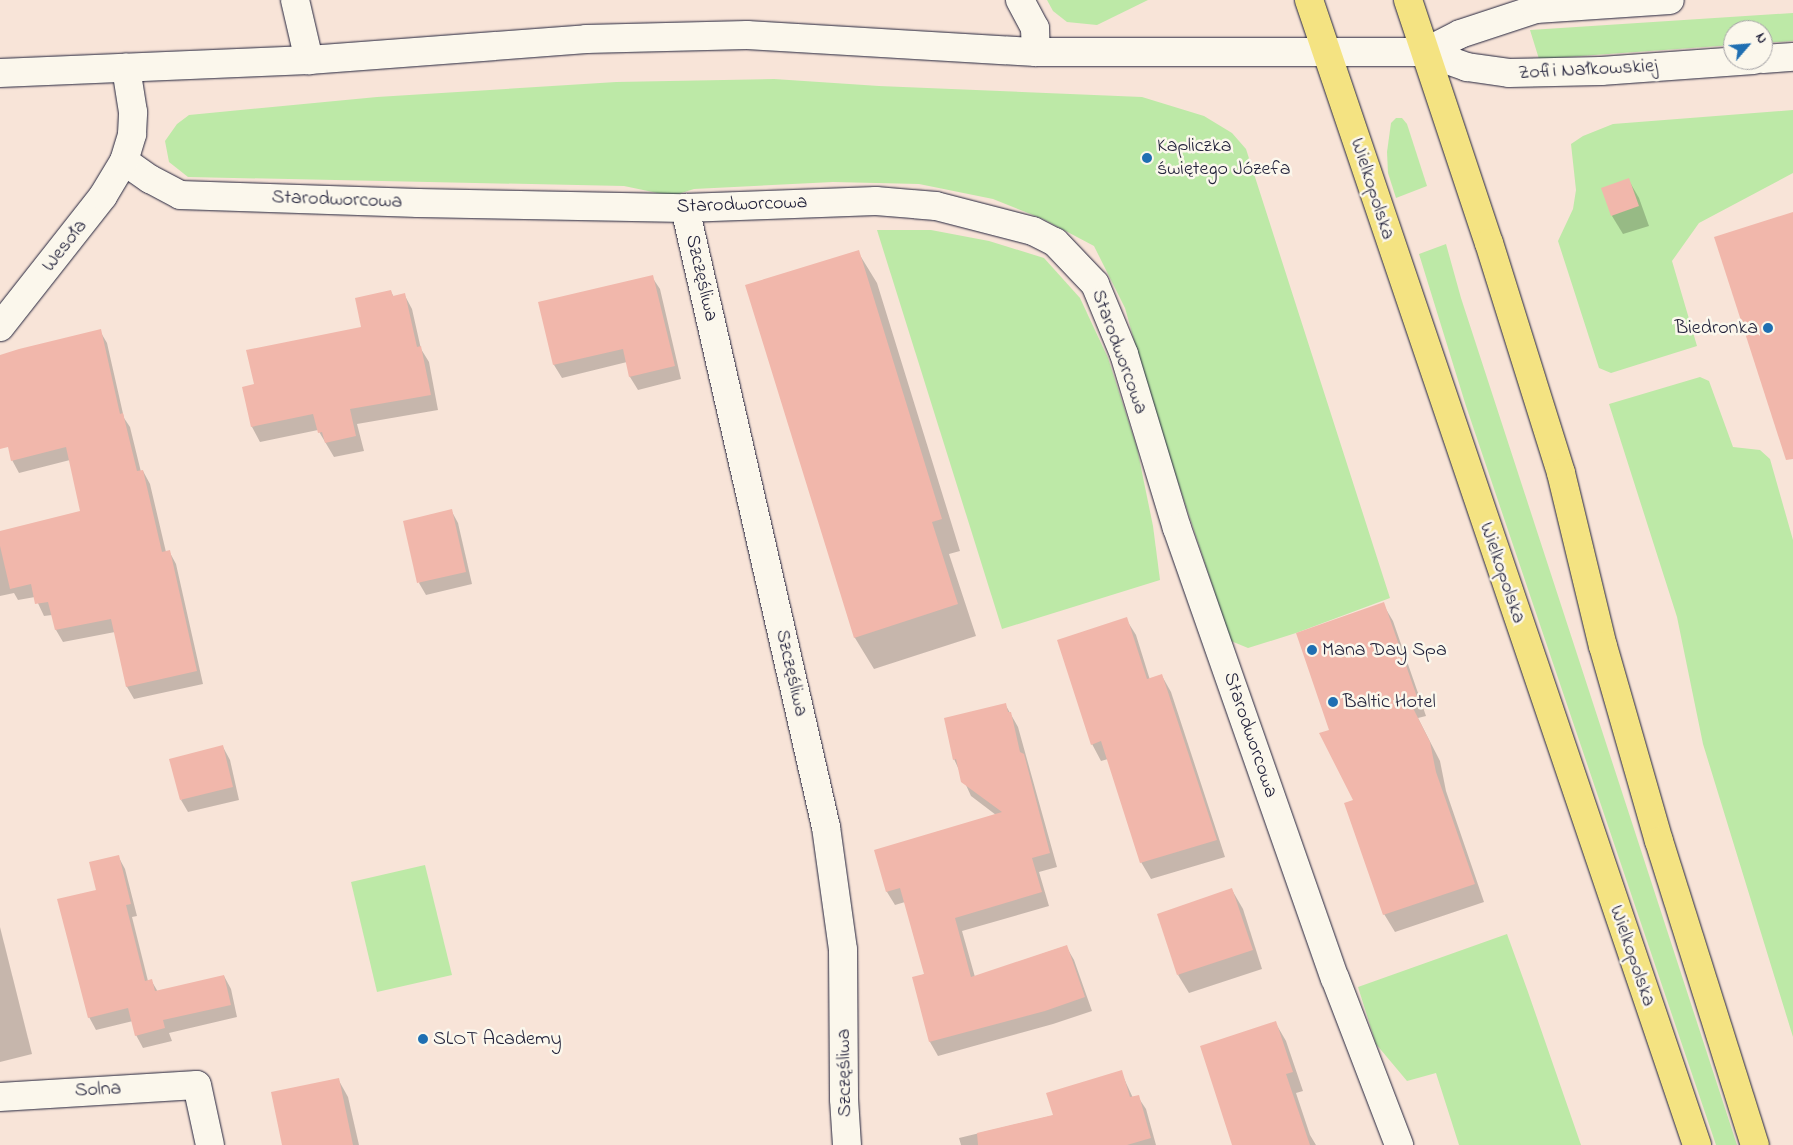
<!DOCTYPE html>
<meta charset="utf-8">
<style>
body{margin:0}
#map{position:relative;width:1793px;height:1145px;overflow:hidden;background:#f8e4d8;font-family:"Indie Flower",sans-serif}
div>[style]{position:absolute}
.green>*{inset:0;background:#bde9a7}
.shadow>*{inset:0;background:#0003}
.building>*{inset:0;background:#f1b7ab}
.roads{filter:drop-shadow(0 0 1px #22223b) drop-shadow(0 0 1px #22223b)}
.street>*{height:28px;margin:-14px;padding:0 14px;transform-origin:14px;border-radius:14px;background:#fbf7ec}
.primary>*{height:28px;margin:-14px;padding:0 14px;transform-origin:14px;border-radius:14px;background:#f4e382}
.dots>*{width:14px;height:14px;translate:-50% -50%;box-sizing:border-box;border:2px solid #fbf7ec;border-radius:50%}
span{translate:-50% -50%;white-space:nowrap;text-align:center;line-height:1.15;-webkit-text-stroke:5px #fbf7ec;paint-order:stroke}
.street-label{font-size:20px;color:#22223b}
.poi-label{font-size:20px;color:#22223b}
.left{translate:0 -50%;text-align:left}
.right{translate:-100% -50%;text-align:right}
.north{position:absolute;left:1723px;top:20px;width:50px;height:50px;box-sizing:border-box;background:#fbf7ec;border:1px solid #a4a2a5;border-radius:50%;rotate:63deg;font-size:14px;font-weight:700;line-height:20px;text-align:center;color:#22223b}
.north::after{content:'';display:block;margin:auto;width:18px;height:22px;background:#1f6fb2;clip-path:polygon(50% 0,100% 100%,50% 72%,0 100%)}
</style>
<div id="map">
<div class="green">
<div style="clip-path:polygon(1047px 0,1148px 0,1097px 25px,1067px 22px,1053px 11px)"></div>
<div style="clip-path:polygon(1793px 13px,1793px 41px,1763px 43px,1763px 30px,1733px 30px,1733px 45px,1539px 59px,1530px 30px)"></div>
<div style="clip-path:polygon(774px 79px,879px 86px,1142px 97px,1204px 116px,1232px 133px,1246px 149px,1390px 598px,1296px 633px,1248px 648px,1231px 641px,1152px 404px,1125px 308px,1094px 246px,1043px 219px,993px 199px,919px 184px,833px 182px,694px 189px,672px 196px,624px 186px,188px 177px,169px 162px,165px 141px,177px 124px,189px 115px,377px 97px,616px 82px)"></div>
<div style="clip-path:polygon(1793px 110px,1793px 173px,1699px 223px,1672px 261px,1697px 346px,1611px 373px,1599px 368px,1558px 241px,1573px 209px,1576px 190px,1571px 144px,1583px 136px,1613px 124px)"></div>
<div style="clip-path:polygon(1396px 118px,1402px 118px,1407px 124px,1427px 186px,1396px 198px,1388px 173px,1387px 152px,1391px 123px)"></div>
<div style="clip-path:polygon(877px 230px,931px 230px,989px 241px,1044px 258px,1080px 298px,1108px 358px,1137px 448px,1153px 526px,1160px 580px,1002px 629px)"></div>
<div style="clip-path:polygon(1446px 244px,1461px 298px,1737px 1145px,1716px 1145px,1466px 406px,1419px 254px)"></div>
<div style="clip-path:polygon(1700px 377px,1709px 381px,1733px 447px,1760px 450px,1770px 459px,1793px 540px,1793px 1037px,1703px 744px,1677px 617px,1609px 404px)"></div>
<div style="clip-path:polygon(425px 865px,452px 975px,377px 992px,351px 882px)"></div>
<div style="clip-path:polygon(1507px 934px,1528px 992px,1581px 1145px,1459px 1145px,1436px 1073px,1407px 1081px,1376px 1044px,1358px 987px)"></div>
</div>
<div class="shadow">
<div style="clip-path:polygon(1628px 179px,1639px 198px,1649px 226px,1623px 234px,1612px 216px)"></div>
<div style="clip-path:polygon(858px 252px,877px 283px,960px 551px,949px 554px,976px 636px,874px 669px,855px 638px,747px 286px)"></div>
<div style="clip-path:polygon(652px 277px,660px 289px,681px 379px,638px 390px,630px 377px,627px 362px,562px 378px,554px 365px,540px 303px)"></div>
<div style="clip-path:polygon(391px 292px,394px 297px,404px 294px,412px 309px,421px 349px,429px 362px,438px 410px,357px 424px,364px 451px,334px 457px,318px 430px,260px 442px,252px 427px,243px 388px,255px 385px,362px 328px)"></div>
<div style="clip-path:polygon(100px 331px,107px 343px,124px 418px,130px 427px,141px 472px,143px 471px,150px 484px,166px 552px,169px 551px,176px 564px,203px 684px,134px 699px,127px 687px,115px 632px,63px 642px,56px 630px,52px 615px,44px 616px,35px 597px,18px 600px,14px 593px,0 596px,0 532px,82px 512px,70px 460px,19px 473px,12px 460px,0 410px,0 357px)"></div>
<div style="clip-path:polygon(451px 510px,458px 523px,472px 584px,426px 595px,419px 583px)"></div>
<div style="clip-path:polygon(1383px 604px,1393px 621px,1426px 716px,1418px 718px,1440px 761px,1446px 791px,1484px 902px,1395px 932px,1384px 914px,1355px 800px,1331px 731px)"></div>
<div style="clip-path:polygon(1126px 619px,1136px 635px,1150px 680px,1162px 676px,1171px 692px,1225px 857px,1151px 879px,1141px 862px,1108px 759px,1101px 761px,1092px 744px)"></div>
<div style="clip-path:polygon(1005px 704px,1018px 727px,1057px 867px,1039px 872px,1049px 906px,962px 931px,975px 977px,1066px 946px,1074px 960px,1092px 1011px,1053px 1024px,938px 1056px,930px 1042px,913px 978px,925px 974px,905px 902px,895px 905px,887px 892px,875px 851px,996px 815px,971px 796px,954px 759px)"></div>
<div style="clip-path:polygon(223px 747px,230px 760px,239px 800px,188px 812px,181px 800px)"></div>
<div style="clip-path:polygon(118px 856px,125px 869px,137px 916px,132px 917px,148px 981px,151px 980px,158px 992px,224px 976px,231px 989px,237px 1017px,169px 1033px,172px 1041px,143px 1048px,136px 1035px,133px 1021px,96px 1030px,89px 1017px,98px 891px)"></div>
<div style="clip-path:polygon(1232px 890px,1243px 909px,1262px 969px,1189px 993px,1178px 975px)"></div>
<div style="clip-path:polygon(0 927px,32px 1054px,0 1062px)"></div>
<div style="clip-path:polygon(1275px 1022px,1286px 1041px,1303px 1091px,1296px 1093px,1310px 1135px,1316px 1145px,1233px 1145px)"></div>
<div style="clip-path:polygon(1121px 1072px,1133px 1098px,1138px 1097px,1146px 1109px,1156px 1145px,961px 1145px,959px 1138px,1055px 1115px)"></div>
<div style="clip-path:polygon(338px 1079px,348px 1097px,359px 1145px,283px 1145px)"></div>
</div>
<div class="building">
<div style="clip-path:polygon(1629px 178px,1639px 206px,1611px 216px,1601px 188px)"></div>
<div style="clip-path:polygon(1793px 212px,1793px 459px,1786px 460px,1714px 237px)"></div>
<div style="clip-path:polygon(859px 250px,942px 519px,932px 522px,958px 604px,854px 638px,745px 285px)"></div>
<div style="clip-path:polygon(653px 275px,675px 366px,629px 377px,623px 349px,553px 365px,538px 302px)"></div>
<div style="clip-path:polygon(391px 290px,393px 296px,405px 293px,417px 347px,421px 346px,431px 395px,350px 409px,356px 436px,325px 443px,322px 432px,318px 433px,313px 414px,251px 427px,242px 387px,254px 384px,246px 350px,361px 327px,355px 298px)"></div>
<div style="clip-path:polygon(101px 329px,120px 414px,123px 413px,137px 471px,143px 470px,162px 552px,170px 550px,197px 671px,126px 687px,111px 619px,55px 630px,48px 602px,35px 604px,31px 584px,10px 589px,0 546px,0 531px,80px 511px,66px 447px,11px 461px,8px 447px,0 449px,0 355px,19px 349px)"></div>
<div style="clip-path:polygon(452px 509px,466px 572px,417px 583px,403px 521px)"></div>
<div style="clip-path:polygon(1384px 602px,1417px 697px,1409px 700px,1430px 742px,1436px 772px,1475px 884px,1383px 915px,1344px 803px,1353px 800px,1319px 733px,1329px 730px,1296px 633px)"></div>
<div style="clip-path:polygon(1127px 617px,1147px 679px,1162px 674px,1217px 840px,1140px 863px,1101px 741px,1091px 745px,1057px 640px)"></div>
<div style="clip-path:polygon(1006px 703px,1008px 712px,1011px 712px,1020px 752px,1024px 754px,1050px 853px,1032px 858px,1042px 892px,955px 918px,971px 977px,1067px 945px,1085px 997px,1045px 1011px,929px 1042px,912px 977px,924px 974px,900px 888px,886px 892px,874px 850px,1002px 812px,961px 782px,956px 759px,953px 760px,944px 718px)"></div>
<div style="clip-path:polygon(223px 745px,233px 787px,180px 800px,169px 759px)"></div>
<div style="clip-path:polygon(119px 855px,131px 904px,126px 905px,145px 981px,152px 979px,155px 991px,224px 975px,231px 1005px,163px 1020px,165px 1028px,135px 1036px,128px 1008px,88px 1018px,57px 899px,96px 890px,89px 862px)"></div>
<div style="clip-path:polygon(1232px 888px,1253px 950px,1177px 975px,1157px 914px)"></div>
<div style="clip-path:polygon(1276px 1021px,1293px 1072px,1286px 1074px,1310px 1145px,1232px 1145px,1200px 1046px)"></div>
<div style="clip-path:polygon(1122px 1070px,1130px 1097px,1139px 1095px,1151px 1138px,1127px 1145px,978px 1145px,977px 1133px,1053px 1115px,1046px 1093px)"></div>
<div style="clip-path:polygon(339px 1078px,353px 1145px,282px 1145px,271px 1092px)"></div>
</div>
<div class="roads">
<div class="street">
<div style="left:295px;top:0;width:62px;rotate:76.9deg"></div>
<div style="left:1020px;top:0;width:32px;rotate:62deg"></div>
<div style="left:1035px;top:28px;width:24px;rotate:88deg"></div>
<div style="left:1425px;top:52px;width:39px;rotate:-27deg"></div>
<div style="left:1460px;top:34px;width:80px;rotate:-18.2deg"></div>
<div style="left:1536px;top:9px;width:134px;rotate:-3.8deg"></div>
<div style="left:1763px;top:59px;width:30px;rotate:-4deg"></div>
<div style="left:0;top:73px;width:309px;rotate:-2.4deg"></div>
<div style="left:309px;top:60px;width:278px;rotate:-4.3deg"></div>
<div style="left:586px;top:39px;width:161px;rotate:-1.4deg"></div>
<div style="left:747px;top:35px;width:289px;rotate:3.4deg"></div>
<div style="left:1036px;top:52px;width:389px"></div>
<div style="left:1425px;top:52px;width:45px;rotate:19.7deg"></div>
<div style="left:1467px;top:67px;width:42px;rotate:8.1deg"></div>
<div style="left:1509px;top:73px;width:92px;rotate:-1.2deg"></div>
<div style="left:1601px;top:71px;width:153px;rotate:-4.1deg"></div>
<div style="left:124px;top:161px;width:32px;rotate:35deg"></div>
<div style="left:150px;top:179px;width:34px;rotate:28deg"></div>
<div style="left:180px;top:195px;width:238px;rotate:1.9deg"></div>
<div style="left:418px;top:203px;width:267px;rotate:1.1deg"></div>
<div style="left:685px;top:208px;width:191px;rotate:-2.1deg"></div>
<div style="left:876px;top:201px;width:60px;rotate:4.8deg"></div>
<div style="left:936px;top:206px;width:100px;rotate:14.5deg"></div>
<div style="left:1033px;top:231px;width:25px;rotate:27deg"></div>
<div style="left:1055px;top:242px;width:58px;rotate:46.4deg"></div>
<div style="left:1095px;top:284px;width:76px;rotate:67.5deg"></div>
<div style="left:1124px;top:354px;width:182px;rotate:73.1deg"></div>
<div style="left:1177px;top:528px;width:477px;rotate:70.7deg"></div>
<div style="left:1335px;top:978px;width:179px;rotate:69deg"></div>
<div style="left:685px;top:208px;width:635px;rotate:77.17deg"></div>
<div style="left:826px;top:827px;width:124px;rotate:82.1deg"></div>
<div style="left:843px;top:950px;width:149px;rotate:89.6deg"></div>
<div style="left:844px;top:1099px;width:46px;rotate:86.3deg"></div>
<div style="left:0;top:327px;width:167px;rotate:-51.8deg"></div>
<div style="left:103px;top:196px;width:41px;rotate:-59deg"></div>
<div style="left:124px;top:161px;width:28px;rotate:-73deg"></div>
<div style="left:132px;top:134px;width:22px;rotate:-87deg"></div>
<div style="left:133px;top:112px;width:45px;rotate:-99deg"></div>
<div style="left:0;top:1097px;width:197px;rotate:-3.5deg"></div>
<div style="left:197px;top:1085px;width:61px;rotate:77.8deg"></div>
</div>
<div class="primary">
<div style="left:1309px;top:0;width:1209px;rotate:71.28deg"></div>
<div style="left:1408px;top:0;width:256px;rotate:71.6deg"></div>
<div style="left:1489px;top:243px;width:241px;rotate:72.6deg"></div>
<div style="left:1561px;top:473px;width:178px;rotate:76.4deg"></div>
<div style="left:1603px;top:646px;width:203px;rotate:74deg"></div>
<div style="left:1659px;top:841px;width:319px;rotate:72.5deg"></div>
</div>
</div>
<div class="dots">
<div style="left:1147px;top:158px;background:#1f6fb2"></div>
<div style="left:1768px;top:328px;background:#1f6fb2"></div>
<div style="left:1312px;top:650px;background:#1f6fb2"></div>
<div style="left:1333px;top:702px;background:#1f6fb2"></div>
<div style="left:423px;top:1039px;background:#1f6fb2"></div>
</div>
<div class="street-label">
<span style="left:1588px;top:70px;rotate:-3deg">Zofii Nałkowskiej</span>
<span style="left:1372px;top:189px;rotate:72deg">Wielkopolska</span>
<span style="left:337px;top:200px;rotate:2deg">Starodworcowa</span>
<span style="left:742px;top:205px;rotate:-2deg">Starodworcowa</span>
<span style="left:65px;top:246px;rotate:-52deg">Wesoła</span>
<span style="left:701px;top:278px;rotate:77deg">Szczęśliwa</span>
<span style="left:1119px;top:352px;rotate:70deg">Starodworcowa</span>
<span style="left:1502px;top:573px;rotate:71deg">Wielkopolska</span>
<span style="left:791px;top:673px;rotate:77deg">Szczęśliwa</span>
<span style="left:1250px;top:735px;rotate:71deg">Starodworcowa</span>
<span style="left:1632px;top:956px;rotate:71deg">Wielkopolska</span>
<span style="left:845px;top:1073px;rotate:-91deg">Szczęśliwa</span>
<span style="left:98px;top:1090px;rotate:-3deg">Solna</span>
</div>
<div class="poi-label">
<span class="left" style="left:1157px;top:158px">Kapliczka<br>świętego Józefa</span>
<span class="right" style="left:1758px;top:328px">Biedronka</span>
<span class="left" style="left:1322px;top:650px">Mana Day Spa</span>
<span class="left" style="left:1343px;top:702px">Baltic Hotel</span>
<span class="left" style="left:433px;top:1039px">SLOT Academy</span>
</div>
<div class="north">N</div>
</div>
